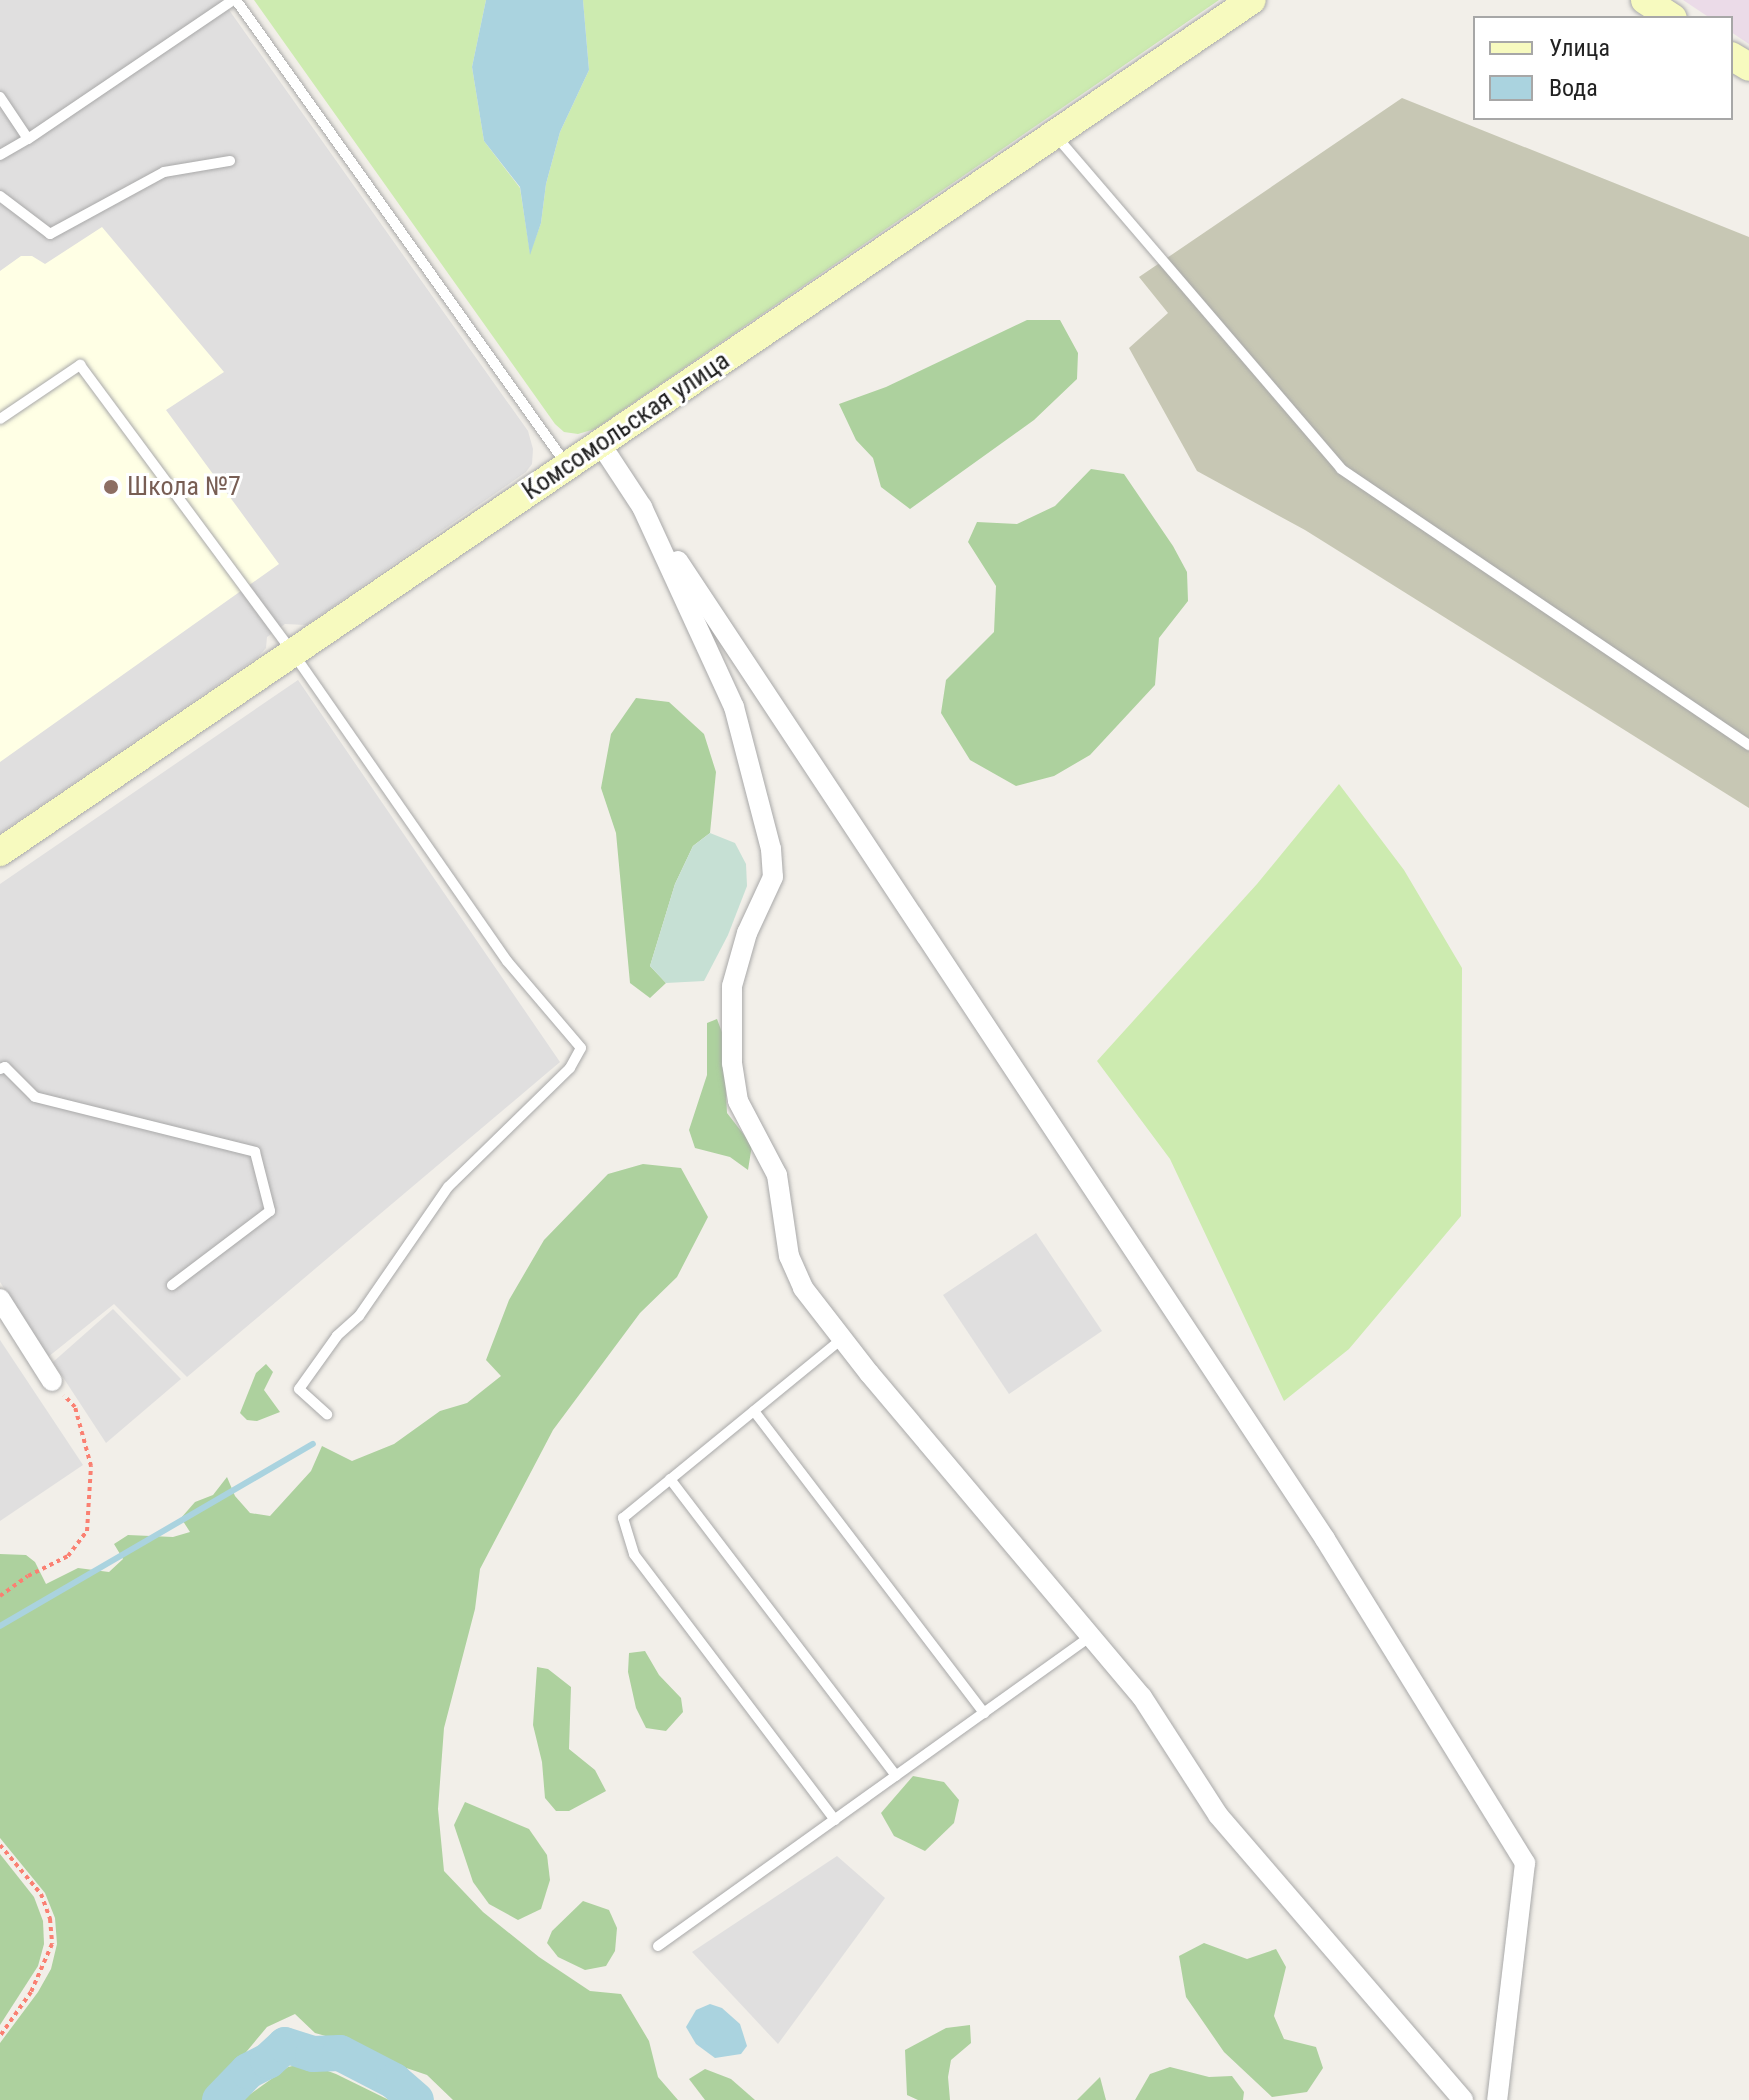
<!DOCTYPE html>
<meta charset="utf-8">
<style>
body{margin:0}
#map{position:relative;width:1749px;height:2100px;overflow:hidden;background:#f2efe9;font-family:"Roboto Condensed",sans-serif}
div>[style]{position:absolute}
.residential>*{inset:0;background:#e0dfdf}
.industrial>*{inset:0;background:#ebdbe8}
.education>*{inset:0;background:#ffffe5}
.construction>*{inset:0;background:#c7c7b4}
.grass>*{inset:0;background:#cdebb0}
.forest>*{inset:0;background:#add19e}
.wetland>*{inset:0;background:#c6e0d4}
.water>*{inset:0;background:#aad3df}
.stream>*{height:6px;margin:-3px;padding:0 3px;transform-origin:3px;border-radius:3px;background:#aad3df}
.river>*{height:36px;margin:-18px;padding:0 18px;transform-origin:18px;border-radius:18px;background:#aad3df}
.path>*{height:4px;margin-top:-2px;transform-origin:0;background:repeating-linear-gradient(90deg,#fa8072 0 4px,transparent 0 8px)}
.roads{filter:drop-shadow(0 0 2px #a9a9a9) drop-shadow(0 0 2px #a9a9a9)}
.service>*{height:10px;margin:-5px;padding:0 5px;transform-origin:5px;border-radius:5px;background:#fff}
.minor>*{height:20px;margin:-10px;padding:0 10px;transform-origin:10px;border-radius:10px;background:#fff}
.secondary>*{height:28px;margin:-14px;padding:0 14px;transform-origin:14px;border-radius:14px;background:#f7fabf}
.dots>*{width:22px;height:22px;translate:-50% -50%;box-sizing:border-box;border:4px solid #fff;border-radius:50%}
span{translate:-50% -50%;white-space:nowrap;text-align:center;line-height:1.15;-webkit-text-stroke:6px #fff;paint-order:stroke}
.street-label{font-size:26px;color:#222}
.education-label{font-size:26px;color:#785e54}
.left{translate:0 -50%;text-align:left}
.legend{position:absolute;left:1473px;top:16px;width:260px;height:104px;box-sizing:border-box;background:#fff;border:2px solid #a7a7a7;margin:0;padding:10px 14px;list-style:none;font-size:24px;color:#222}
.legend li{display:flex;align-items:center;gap:16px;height:40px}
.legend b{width:40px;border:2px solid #a7a7a7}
</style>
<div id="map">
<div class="residential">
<div style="clip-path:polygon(0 0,222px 0,528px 431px,533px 449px,532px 464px,526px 472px,306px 625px,285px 624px,267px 637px,266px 648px,258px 657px,0 833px)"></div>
<div style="clip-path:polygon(298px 680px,560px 1062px,187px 1377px,114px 1304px,48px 1357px,0 1282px,0 884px)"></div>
<div style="clip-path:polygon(1036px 1233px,1102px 1331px,1009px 1394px,943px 1295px)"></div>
<div style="clip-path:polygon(113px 1309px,181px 1379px,106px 1443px,53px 1362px)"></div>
<div style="clip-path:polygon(0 1340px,83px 1465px,0 1521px)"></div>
<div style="clip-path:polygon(837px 1856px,885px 1898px,778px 2044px,692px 1952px)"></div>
</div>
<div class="industrial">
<div style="clip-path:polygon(1683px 0,1749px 0,1749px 44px,1731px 32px,1731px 18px,1710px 18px)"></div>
</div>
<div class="education">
<div style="clip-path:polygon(102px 227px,224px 372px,166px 410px,279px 564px,0 762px,0 271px,21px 256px,32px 256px,45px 264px)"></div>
</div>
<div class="construction">
<div style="clip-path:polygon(1402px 98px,1749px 237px,1749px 808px,1305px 530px,1197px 471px,1129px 348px,1168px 313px,1139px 277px)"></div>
</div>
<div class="grass">
<div style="clip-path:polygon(254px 0,486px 0,472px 67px,484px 141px,520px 188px,530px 253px,541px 223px,546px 184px,560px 132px,589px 70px,583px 0,1219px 0,595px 429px,578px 434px,564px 432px,555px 424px)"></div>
<div style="clip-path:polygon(1339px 784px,1404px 870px,1462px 968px,1461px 1216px,1349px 1349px,1284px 1401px,1170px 1159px,1097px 1061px,1257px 884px)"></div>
</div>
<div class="forest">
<div style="clip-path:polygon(1027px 320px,1060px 320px,1078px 353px,1077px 379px,1034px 420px,910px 509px,881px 487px,873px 458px,856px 440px,839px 404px,886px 387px)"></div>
<div style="clip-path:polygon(1091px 469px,1124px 474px,1173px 546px,1187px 572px,1188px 601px,1159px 638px,1155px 685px,1090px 755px,1054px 776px,1016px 786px,970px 760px,941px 713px,946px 680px,994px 632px,996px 586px,968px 542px,977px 522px,1017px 524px,1055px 506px)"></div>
<div style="clip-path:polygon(636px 698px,669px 702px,704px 734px,716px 772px,710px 833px,693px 846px,675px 884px,650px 966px,666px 983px,650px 998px,630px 983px,616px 833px,601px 788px,611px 734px)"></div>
<div style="clip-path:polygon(717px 1019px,723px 1035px,727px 1113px,752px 1145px,748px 1170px,730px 1157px,695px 1148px,689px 1130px,707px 1075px,707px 1023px)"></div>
<div style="clip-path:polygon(643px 1164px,681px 1168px,708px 1217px,677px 1277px,640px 1313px,553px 1430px,480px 1569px,475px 1609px,444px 1728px,438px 1809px,444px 1871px,483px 1912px,539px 1957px,590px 1991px,621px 1994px,649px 2041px,658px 2077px,678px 2100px,453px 2100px,427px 2075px,374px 2057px,347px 2042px,315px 2033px,295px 2014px,267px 2027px,206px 2100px,0 2100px,0 2043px,38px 1992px,51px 1969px,57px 1944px,55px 1918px,45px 1893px,0 1838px,0 1554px,26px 1555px,35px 1562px,46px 1584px,78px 1568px,109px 1572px,123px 1559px,114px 1544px,128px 1535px,173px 1537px,190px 1532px,181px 1518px,195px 1502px,213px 1495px,227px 1477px,235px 1496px,250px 1513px,270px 1516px,311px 1471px,322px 1446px,352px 1461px,394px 1444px,440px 1411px,467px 1403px,501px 1376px,486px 1360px,509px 1300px,544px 1240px,608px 1174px)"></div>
<div style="clip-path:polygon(266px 1364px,273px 1372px,264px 1390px,280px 1412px,257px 1421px,247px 1420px,240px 1413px,256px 1373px)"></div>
<div style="clip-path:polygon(645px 1651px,659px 1675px,681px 1698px,683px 1712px,666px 1731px,646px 1728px,636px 1708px,628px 1672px,629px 1653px)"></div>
<div style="clip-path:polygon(537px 1667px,548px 1669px,571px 1687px,569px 1749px,595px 1770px,606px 1791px,569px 1811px,556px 1811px,545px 1798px,542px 1762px,533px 1725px)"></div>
<div style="clip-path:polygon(913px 1776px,944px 1782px,959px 1800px,954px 1823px,925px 1851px,894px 1836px,881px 1813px)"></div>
<div style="clip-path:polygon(465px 1802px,529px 1829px,547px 1855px,550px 1880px,541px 1909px,518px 1920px,489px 1904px,473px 1882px,454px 1825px)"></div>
<div style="clip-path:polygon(0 1854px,34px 1897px,43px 1921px,44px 1944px,38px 1966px,0 2025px)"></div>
<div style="clip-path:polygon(583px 1901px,609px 1910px,617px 1928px,615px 1951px,606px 1966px,585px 1970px,558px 1957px,547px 1943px,552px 1931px)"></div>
<div style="clip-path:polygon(1204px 1943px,1247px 1959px,1276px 1949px,1286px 1967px,1274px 2016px,1284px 2039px,1316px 2047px,1323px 2068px,1307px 2092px,1272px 2097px,1224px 2052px,1186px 1997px,1179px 1956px)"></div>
<div style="clip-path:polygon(970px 2025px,971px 2043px,951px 2060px,948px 2077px,950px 2100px,918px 2100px,907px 2095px,905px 2050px,946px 2028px)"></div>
<div style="clip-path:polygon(306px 2063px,336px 2074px,389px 2100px,242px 2100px,288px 2067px)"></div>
<div style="clip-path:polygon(1170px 2067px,1209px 2077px,1232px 2076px,1244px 2092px,1243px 2100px,1135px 2100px,1150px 2074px)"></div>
<div style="clip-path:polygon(705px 2069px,731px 2079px,755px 2100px,705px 2100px,689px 2079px)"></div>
<div style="clip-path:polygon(1100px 2077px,1106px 2100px,1077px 2100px)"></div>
</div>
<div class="wetland">
<div style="clip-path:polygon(710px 833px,735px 843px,746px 864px,747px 886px,728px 935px,704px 981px,666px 983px,650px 966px,675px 884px,693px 846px)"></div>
</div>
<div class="water">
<div style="clip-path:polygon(486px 0,583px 0,589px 70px,560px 132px,546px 184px,541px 223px,530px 255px,520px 187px,484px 141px,472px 67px)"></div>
<div style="clip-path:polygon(710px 2004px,722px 2008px,740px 2024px,747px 2046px,741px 2054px,715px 2058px,696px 2044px,686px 2027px,696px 2010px)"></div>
</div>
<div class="stream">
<div style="left:0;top:1626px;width:362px;rotate:-30.2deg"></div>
</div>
<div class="river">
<div style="left:220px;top:2100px;width:40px;rotate:-46deg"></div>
<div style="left:248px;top:2071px;width:22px;rotate:-27deg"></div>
<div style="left:268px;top:2061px;width:23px;rotate:-43deg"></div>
<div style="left:285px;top:2045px;width:29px;rotate:18deg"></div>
<div style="left:313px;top:2054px;width:27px;rotate:-2deg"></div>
<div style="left:340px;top:2053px;width:61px;rotate:27.4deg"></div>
<div style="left:394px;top:2081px;width:29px;rotate:41deg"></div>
</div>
<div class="path">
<div style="left:0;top:1596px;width:34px;rotate:-36deg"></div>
<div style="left:28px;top:1576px;width:45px;rotate:-26.6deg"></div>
<div style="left:68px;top:1556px;width:31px;rotate:-53deg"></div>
<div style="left:87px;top:1531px;width:65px;rotate:-86.5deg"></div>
<div style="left:91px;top:1466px;width:61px;rotate:-105.2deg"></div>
<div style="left:75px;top:1407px;width:16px;rotate:-133deg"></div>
<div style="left:0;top:1845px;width:64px;rotate:50.1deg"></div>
<div style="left:41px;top:1894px;width:27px;rotate:70deg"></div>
<div style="left:50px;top:1919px;width:25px;rotate:85deg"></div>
<div style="left:52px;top:1944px;width:52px;rotate:113.6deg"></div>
<div style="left:31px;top:1992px;width:54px;rotate:125.2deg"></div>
</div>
<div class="roads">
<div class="service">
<div style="left:236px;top:0;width:569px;rotate:54.58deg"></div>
<div style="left:0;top:97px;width:50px;rotate:56.3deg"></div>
<div style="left:28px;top:139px;width:248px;rotate:-34.1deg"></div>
<div style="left:1056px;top:136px;width:438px;rotate:49.4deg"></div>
<div style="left:1341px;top:469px;width:493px;rotate:34.1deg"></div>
<div style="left:0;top:155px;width:32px;rotate:-30deg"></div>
<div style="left:0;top:196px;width:63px;rotate:37.2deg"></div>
<div style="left:50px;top:234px;width:130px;rotate:-28.5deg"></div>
<div style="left:164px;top:172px;width:67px;rotate:-9.5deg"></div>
<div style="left:0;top:419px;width:97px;rotate:-34deg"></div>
<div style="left:80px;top:365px;width:358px;rotate:53.5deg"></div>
<div style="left:293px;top:653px;width:375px;rotate:55.2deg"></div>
<div style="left:507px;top:961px;width:114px;rotate:49.6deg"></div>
<div style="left:581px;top:1048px;width:23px;rotate:119deg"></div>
<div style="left:570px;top:1068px;width:170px;rotate:135.7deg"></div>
<div style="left:448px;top:1187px;width:157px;rotate:124.6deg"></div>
<div style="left:359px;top:1316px;width:30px;rotate:138deg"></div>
<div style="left:337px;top:1336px;width:65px;rotate:125.6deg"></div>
<div style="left:299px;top:1389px;width:38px;rotate:42deg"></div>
<div style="left:0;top:1069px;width:5px;rotate:-22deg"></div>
<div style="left:5px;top:1067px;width:42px;rotate:45deg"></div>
<div style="left:35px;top:1097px;width:227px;rotate:14deg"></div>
<div style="left:255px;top:1152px;width:61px;rotate:75.7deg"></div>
<div style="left:270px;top:1211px;width:123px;rotate:142.9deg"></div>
<div style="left:754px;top:1411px;width:380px;rotate:52.7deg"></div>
<div style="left:670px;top:1479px;width:373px;rotate:52.7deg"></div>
<div style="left:835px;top:1820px;width:333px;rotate:-127.1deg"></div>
<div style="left:634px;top:1554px;width:38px;rotate:-107deg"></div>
<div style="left:623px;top:1518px;width:283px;rotate:-39.3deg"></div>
<div style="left:658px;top:1946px;width:533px;rotate:-35.6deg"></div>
</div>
<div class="minor">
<div style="left:600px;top:443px;width:77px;rotate:56.7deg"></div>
<div style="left:642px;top:507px;width:220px;rotate:65.3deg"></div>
<div style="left:734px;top:707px;width:147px;rotate:75.4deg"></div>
<div style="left:771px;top:849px;width:28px;rotate:86deg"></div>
<div style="left:773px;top:877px;width:62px;rotate:114.9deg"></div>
<div style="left:747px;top:933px;width:55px;rotate:105.8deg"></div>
<div style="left:732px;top:986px;width:77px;rotate:90deg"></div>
<div style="left:732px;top:1063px;width:38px;rotate:81deg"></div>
<div style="left:738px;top:1101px;width:84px;rotate:62.2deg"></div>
<div style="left:777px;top:1175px;width:82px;rotate:81.6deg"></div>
<div style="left:789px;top:1256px;width:35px;rotate:66deg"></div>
<div style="left:803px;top:1288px;width:108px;rotate:52.2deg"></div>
<div style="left:869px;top:1373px;width:424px;rotate:49.9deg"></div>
<div style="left:1142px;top:1697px;width:140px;rotate:57.2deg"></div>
<div style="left:1218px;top:1815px;width:376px;rotate:49.3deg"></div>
<div style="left:678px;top:561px;width:1173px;rotate:56.51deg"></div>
<div style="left:1325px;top:1539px;width:381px;rotate:58.3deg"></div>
<div style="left:1525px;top:1863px;width:239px;rotate:96.7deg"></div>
<div style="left:0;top:1299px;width:97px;rotate:57.6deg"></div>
</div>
<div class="secondary">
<div style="left:1645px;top:0;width:33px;rotate:33deg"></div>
<div style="left:1731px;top:56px;width:21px;rotate:31deg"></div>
<div style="left:0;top:852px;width:1514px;rotate:-34.24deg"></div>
</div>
</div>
<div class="dots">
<div style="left:111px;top:487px;background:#8d6e63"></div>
</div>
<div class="street-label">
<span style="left:626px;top:426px;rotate:-34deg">Комсомольская улица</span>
</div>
<div class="education-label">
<span class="left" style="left:127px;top:487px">Школа №7</span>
</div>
<ul class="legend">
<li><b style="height:10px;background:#f7fabf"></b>Улица</li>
<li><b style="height:22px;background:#aad3df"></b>Вода</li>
</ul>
</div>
